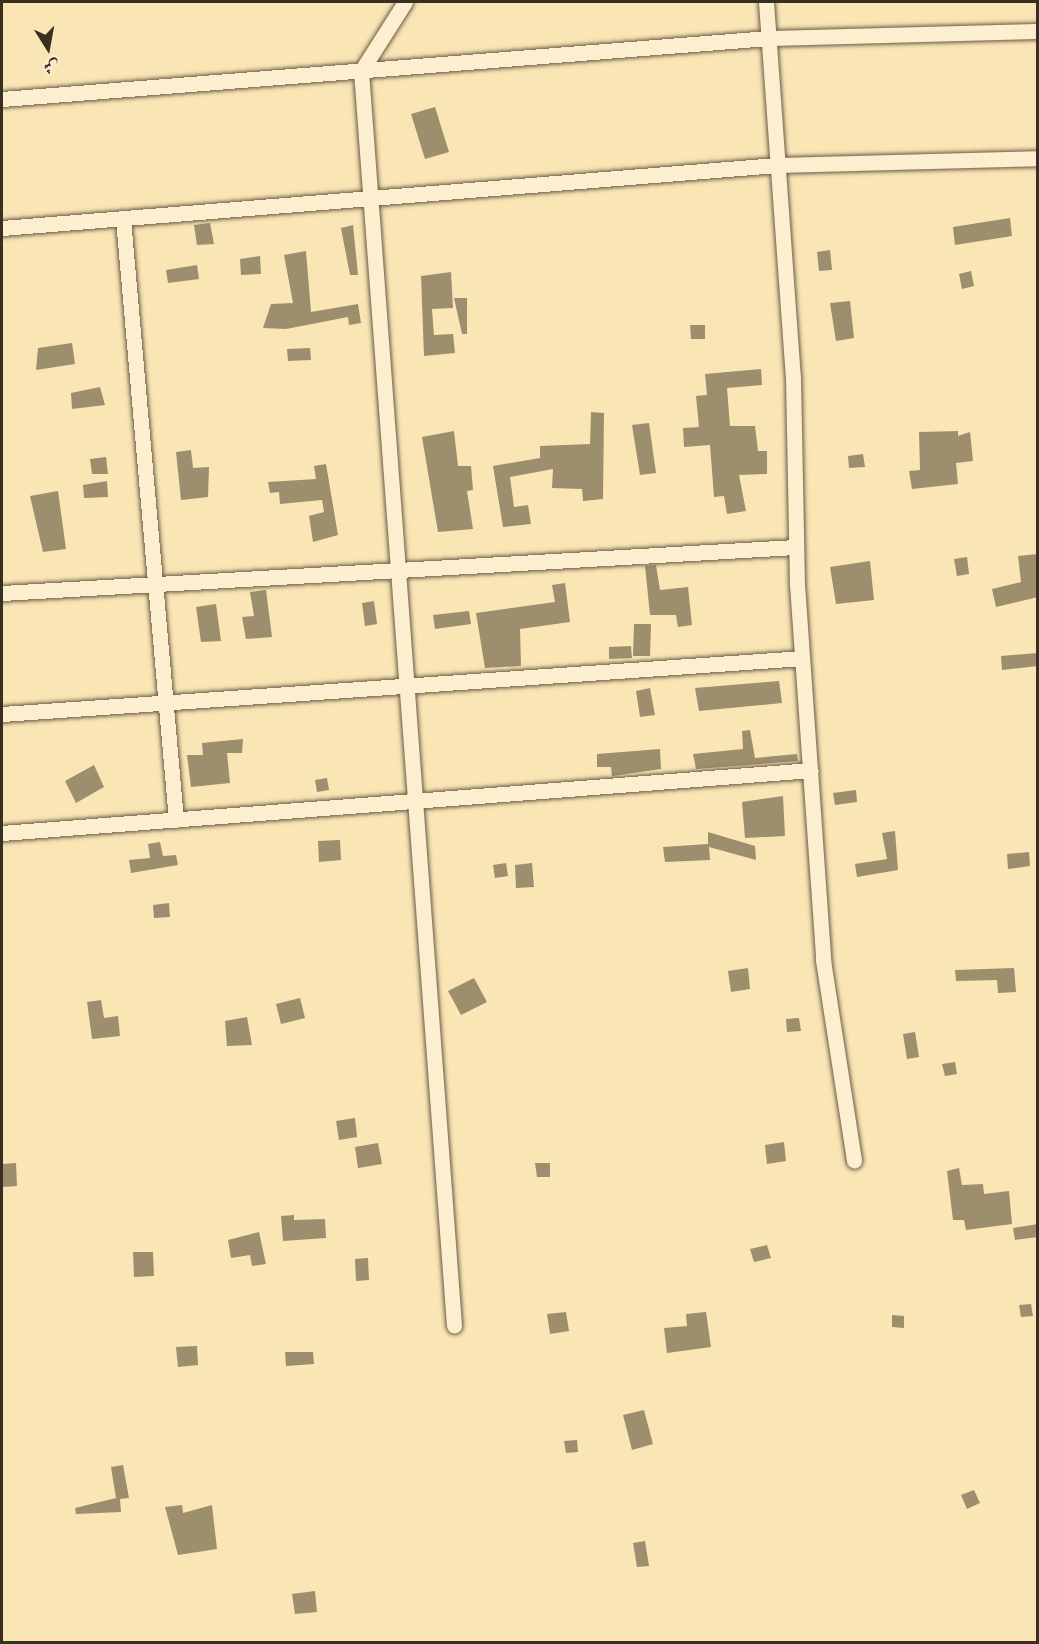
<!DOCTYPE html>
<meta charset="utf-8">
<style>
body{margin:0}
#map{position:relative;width:1039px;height:1644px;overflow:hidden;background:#fae5b5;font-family:"IM FELL English",Amiri,serif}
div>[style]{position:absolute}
.building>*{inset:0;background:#9d8e6e}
.roads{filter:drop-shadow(0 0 2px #695c46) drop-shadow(0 0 2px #695c46)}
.street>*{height:15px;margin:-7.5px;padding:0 7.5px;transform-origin:7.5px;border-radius:7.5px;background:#fceecf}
span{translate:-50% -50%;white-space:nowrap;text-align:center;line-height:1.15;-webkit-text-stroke:6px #fceecf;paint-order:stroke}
.frame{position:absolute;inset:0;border:3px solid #392f21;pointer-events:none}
.north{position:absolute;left:18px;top:18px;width:60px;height:60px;-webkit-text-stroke:4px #fceecf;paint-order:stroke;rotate:169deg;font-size:16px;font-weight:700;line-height:24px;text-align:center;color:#392f21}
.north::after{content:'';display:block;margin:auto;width:21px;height:27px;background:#392f21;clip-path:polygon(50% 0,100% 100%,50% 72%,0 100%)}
</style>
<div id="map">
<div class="building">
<div style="clip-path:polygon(435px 107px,449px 152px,425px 159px,411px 114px)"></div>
<div style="clip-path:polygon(1010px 218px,1012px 236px,955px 245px,953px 227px)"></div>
<div style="clip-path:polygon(210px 223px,214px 244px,197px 245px,194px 225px)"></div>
<div style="clip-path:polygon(353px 225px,358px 275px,350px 275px,341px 228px)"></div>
<div style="clip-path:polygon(830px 250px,832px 270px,819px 271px,817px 252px)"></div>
<div style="clip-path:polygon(306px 251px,311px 312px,358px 304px,361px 323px,349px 325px,348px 317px,286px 329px,263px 328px,271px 304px,293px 303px,284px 255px)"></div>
<div style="clip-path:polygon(260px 256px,261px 274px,241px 275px,240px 259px)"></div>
<div style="clip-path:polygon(197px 265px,199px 279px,168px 283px,166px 270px)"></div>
<div style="clip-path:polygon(971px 271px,974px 286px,962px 289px,959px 274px)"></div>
<div style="clip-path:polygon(451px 272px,453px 308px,432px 309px,434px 335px,453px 334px,455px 353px,424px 356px,421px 276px)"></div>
<div style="clip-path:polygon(454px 298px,467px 298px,467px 334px,462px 334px)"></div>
<div style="clip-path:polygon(850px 301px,854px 338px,836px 341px,830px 303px)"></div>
<div style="clip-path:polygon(690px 325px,705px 325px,705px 339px,691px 339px)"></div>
<div style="clip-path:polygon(72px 343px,75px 364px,36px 370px,38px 348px)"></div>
<div style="clip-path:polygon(310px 348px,311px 360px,288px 361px,287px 349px)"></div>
<div style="clip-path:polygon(761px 369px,762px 385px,727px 388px,730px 426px,755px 426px,758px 451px,767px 451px,767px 474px,739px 475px,746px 511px,727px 514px,724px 496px,714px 497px,710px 445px,684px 447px,683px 428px,699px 427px,696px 396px,707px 395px,705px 374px)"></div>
<div style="clip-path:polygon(100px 387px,105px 405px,72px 409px,71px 393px)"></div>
<div style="clip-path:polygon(591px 412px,604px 413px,603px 499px,583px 501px,582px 489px,552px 488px,553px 469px,510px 477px,514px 507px,528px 505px,531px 524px,503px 527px,493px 466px,540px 458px,540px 446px,590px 444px)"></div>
<div style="clip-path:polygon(649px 423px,656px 473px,640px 475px,632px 425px)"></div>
<div style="clip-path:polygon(454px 431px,458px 466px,471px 466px,473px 490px,467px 491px,473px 529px,438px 532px,422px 437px)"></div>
<div style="clip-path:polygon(958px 431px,958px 436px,970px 432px,973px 461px,956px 463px,958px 484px,912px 489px,909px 471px,920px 470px,919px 432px)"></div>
<div style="clip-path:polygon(191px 450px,193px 468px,209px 467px,208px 497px,181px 500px,176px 452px)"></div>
<div style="clip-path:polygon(863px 454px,865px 467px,849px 468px,848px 456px)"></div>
<div style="clip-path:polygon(106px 457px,108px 474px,92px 474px,90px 459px)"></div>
<div style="clip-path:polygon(326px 464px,338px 535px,313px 542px,309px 516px,324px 512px,322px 500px,280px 504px,279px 492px,270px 493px,268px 482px,316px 479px,314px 466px)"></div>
<div style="clip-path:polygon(107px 481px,108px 497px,84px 498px,83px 485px)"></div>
<div style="clip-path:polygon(58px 491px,66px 549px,43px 552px,30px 496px)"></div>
<div style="clip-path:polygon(1038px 554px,1038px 597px,996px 607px,992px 589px,1021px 582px,1018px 556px)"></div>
<div style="clip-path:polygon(967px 557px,969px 574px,957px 576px,954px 559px)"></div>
<div style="clip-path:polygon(870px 561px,874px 600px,836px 604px,830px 567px)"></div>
<div style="clip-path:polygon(656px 565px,660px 590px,688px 587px,692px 625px,678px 627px,676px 615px,650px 615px,645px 566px)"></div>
<div style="clip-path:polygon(565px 583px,570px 622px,520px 629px,521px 666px,485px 668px,476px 613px,555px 602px,552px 585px)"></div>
<div style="clip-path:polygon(266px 590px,272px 637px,246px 639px,242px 617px,254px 616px,250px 592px)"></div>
<div style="clip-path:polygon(374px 601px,377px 624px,365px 626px,362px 603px)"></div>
<div style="clip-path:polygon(216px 604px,221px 641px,201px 642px,196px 607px)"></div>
<div style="clip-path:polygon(469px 611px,471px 624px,435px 629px,433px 615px)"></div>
<div style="clip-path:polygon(634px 624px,651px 624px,650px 656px,633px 656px)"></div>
<div style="clip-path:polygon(631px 646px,632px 658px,609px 659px,609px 647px)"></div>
<div style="clip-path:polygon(1038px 653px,1038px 666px,1002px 670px,1001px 656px)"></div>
<div style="clip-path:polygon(779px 681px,782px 703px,699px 711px,695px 688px)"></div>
<div style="clip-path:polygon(650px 688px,655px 715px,640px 717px,636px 691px)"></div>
<div style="clip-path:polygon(750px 730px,755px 758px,797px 754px,798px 761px,696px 769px,693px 754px,743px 749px,742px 731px)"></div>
<div style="clip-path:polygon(243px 739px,242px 753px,227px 753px,230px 783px,191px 787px,187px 755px,203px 755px,202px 743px)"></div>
<div style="clip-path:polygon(660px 749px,661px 769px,612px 776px,611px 767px,597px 767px,597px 754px)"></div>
<div style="clip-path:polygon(94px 765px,104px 787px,76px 803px,65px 781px)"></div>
<div style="clip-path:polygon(327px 778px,329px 790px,317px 792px,315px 780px)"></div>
<div style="clip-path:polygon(856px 790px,857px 802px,835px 805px,833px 793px)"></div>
<div style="clip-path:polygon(783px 796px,785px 836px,745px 838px,742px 802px)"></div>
<div style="clip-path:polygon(895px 831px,898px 870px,857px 877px,855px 864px,887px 859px,882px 833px)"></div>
<div style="clip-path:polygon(708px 832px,755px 846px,756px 860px,709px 847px,710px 860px,665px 862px,663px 847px,708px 844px)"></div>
<div style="clip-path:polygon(340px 840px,341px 860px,319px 862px,318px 841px)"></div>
<div style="clip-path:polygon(160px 842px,163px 856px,176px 855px,178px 865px,131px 873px,129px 860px,150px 858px,148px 844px)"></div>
<div style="clip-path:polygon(1029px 852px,1030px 866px,1008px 869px,1007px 854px)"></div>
<div style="clip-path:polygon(506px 863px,508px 876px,495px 878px,493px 865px)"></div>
<div style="clip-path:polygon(532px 863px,534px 887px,516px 888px,515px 865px)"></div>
<div style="clip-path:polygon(169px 903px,170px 917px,154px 918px,153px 905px)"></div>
<div style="clip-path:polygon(748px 968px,750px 989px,731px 992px,728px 971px)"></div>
<div style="clip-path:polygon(1014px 968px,1016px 992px,998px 993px,997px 980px,956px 981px,955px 970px)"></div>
<div style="clip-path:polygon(474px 978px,487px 1002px,461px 1015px,448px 991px)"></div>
<div style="clip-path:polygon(300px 998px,305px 1018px,281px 1024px,276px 1004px)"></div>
<div style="clip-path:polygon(101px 1000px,104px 1018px,118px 1016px,120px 1036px,92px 1039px,87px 1002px)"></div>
<div style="clip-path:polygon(247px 1017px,252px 1045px,227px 1046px,225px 1021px)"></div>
<div style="clip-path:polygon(799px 1018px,801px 1031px,787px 1032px,786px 1019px)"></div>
<div style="clip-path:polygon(915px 1032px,919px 1057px,907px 1059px,903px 1034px)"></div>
<div style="clip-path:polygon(955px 1062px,957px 1074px,945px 1076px,942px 1064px)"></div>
<div style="clip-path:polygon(355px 1118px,357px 1137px,339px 1140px,336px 1121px)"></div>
<div style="clip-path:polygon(784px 1142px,786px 1161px,767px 1164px,765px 1145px)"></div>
<div style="clip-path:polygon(378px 1143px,382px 1164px,358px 1168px,355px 1147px)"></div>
<div style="clip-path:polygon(16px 1163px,17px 1186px,3px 1187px,2px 1164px)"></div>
<div style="clip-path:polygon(535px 1163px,550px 1163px,550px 1177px,537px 1177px)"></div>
<div style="clip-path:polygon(959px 1168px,962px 1185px,983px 1184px,984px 1194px,1009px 1191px,1012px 1224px,966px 1230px,964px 1220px,953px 1220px,947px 1171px)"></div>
<div style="clip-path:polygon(294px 1215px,294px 1220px,325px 1219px,326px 1238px,283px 1241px,281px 1216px)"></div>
<div style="clip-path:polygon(1038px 1224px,1038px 1237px,1015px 1240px,1013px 1228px)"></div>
<div style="clip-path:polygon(259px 1232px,266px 1264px,252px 1266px,250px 1255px,231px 1258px,228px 1240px)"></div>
<div style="clip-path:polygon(767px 1245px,771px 1258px,754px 1262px,750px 1249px)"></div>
<div style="clip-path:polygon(133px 1252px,153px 1252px,154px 1276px,134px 1277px)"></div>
<div style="clip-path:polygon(368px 1258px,369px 1280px,356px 1281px,355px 1259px)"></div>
<div style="clip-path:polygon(1031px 1304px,1033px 1316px,1021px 1317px,1019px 1305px)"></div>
<div style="clip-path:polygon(566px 1312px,569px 1331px,550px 1334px,547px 1314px)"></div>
<div style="clip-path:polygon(706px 1312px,711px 1347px,667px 1353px,664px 1328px,687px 1326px,686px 1314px)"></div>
<div style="clip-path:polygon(892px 1315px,904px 1316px,904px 1328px,892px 1327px)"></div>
<div style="clip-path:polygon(197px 1346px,198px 1365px,178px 1367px,176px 1347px)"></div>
<div style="clip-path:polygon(285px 1352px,313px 1352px,314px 1364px,286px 1366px)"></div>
<div style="clip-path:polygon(644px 1410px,653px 1444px,632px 1450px,623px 1415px)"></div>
<div style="clip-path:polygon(577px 1440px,578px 1452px,566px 1453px,564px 1441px)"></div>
<div style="clip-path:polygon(123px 1465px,129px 1498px,120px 1499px,121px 1512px,76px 1514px,75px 1508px,116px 1498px,111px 1467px)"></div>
<div style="clip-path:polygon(974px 1490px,980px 1503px,967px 1509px,961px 1495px)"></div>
<div style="clip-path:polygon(182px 1505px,183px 1513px,212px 1505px,217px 1549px,178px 1555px,165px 1507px)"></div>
<div style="clip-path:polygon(645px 1541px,649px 1566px,637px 1567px,633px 1543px)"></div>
<div style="clip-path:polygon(315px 1591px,317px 1612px,295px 1614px,292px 1594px)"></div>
</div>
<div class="roads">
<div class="street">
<div style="left:405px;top:2px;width:82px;rotate:122.5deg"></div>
<div style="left:361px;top:71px;width:1258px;rotate:85.76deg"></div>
<div style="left:766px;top:2px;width:376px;rotate:85.9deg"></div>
<div style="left:793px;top:377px;width:207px;rotate:88.9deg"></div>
<div style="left:797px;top:584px;width:377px;rotate:86deg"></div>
<div style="left:823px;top:960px;width:203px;rotate:81.2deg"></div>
<div style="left:2px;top:99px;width:769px;rotate:-4.55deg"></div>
<div style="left:769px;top:38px;width:269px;rotate:-1.5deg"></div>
<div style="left:123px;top:219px;width:603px;rotate:84.96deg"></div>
<div style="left:2px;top:228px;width:777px;rotate:-4.65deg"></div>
<div style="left:776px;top:165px;width:262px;rotate:-1.5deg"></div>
<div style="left:2px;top:593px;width:795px;rotate:-3.32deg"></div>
<div style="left:2px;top:714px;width:802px;rotate:-4deg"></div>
<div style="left:2px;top:833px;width:811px;rotate:-4.45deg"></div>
</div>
</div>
<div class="frame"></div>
<div class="north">ش</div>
</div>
